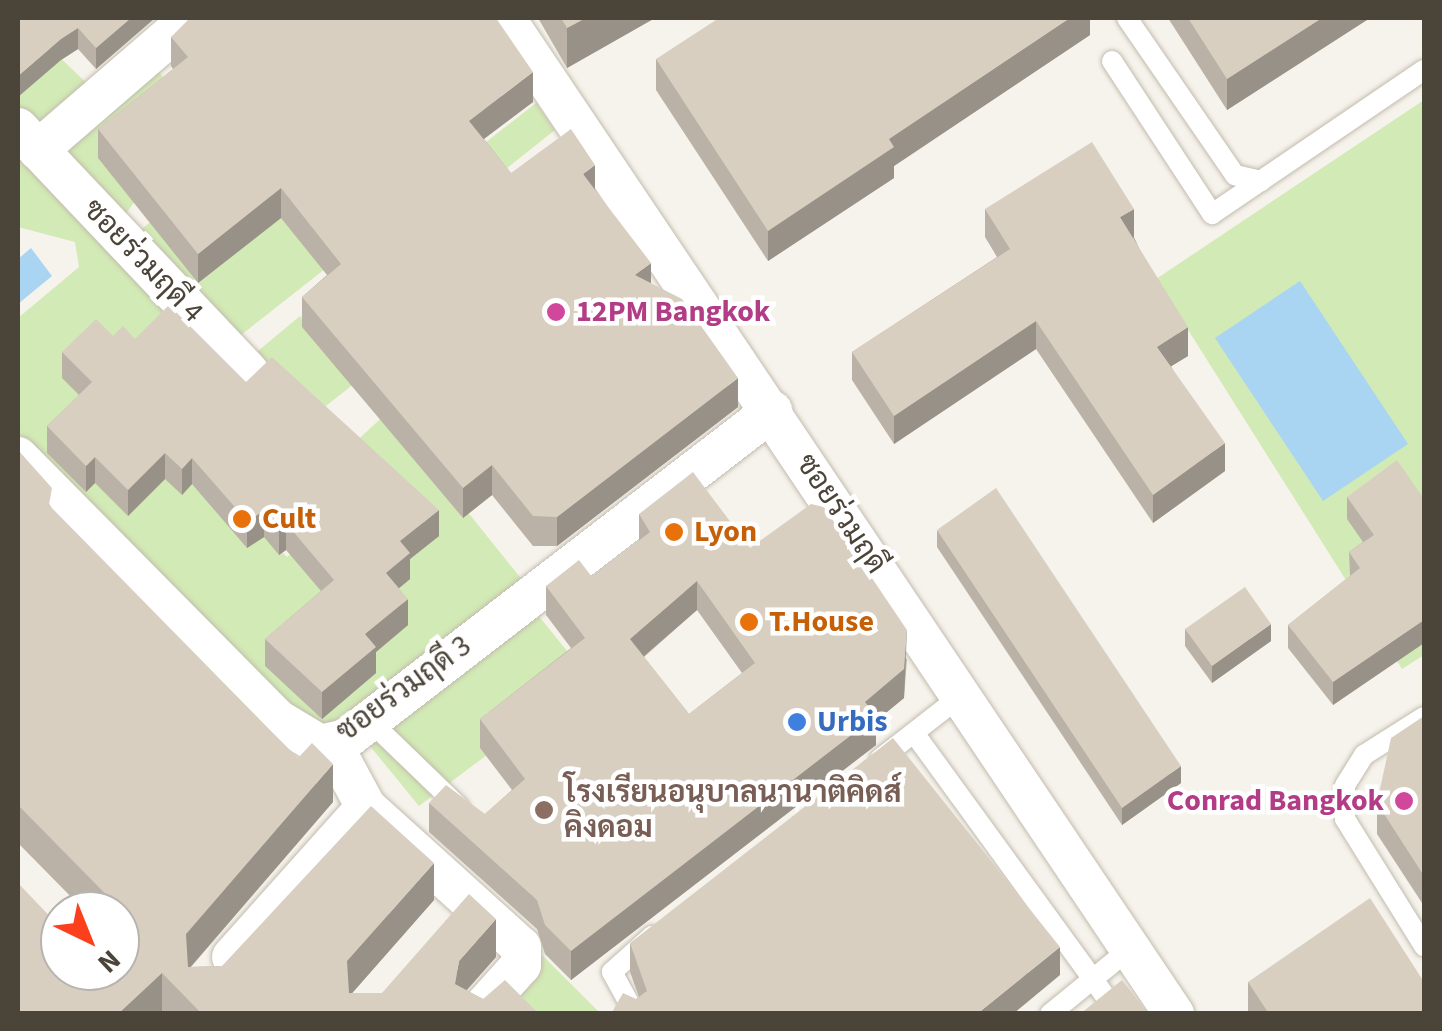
<!DOCTYPE html>
<meta charset="utf-8">
<style>
body{margin:0}
#map{position:relative;width:1442px;height:1031px;overflow:hidden;background:#f6f3ec;font-family:"Source Sans 3",Sarabun,sans-serif}
div>[style]{position:absolute}
.green>*{inset:0;background:#d2eab5}
.water>*{inset:0;background:#a9d4f2}
.roads{filter:drop-shadow(0 0 2px #c2bbae) drop-shadow(0 0 2px #c2bbae)}
.service>*{height:20px;margin:-10px;padding:0 10px;transform-origin:10px;border-radius:10px;background:#fff}
.minor>*{height:40px;margin:-20px;padding:0 20px;transform-origin:20px;border-radius:20px;background:#fff}
.wall>*{inset:0;background:#bab2a6}
.shaded-wall>*{inset:0;background:#979187}
.building>*{inset:0;background:#d8cfc1}
.dots>*{width:28px;height:28px;translate:-50% -50%;box-sizing:border-box;border:5px solid #fff;border-radius:50%}
span{translate:-50% -50%;white-space:nowrap;text-align:center;line-height:1.15;-webkit-text-stroke:9px #fff;paint-order:stroke}
.street-label{font-size:30px;color:#4b4439}
.hotel-label{font-size:30px;color:#b23c85;font-weight:700}
.left{translate:0 -50%;text-align:left}
.right{translate:-100% -50%;text-align:right}
.food-label{font-size:30px;color:#c56008;font-weight:700}
.shop-label{font-size:30px;color:#366cbe;font-weight:700}
.education-label{font-size:30px;color:#785e54;font-weight:700}
.frame{position:absolute;inset:0;border:20px solid #4b4439;pointer-events:none}
.north{position:absolute;left:40px;top:891px;width:100px;height:100px;box-sizing:border-box;background:#fff;border:2px solid #b7b4b0;border-radius:50%;rotate:137deg;font-size:28px;font-weight:700;line-height:40px;text-align:center;color:#4b4439}
.north::after{content:'';display:block;margin:auto;width:35px;height:45px;background:#fc3f1d;clip-path:polygon(50% 0,100% 100%,50% 72%,0 100%)}
</style>
<div id="map">
<div class="green">
<div style="clip-path:polygon(18px 18px,92px 88px,43px 131px,18px 114px)"></div>
<div style="clip-path:polygon(152px 63px,195px 118px,120px 222px,68px 166px,73px 128px)"></div>
<div style="clip-path:polygon(1424px 100px,1424px 655px,1402px 669px,1156px 279px)"></div>
<div style="clip-path:polygon(536px 103px,555px 130px,487px 184px,467px 157px)"></div>
<div style="clip-path:polygon(18px 146px,182px 322px,219px 490px,287px 557px,351px 506px,323px 472px,443px 361px,414px 445px,527px 586px,343px 730px,305px 729px,195px 619px,183px 595px,173px 596px,18px 439px,18px 318px,79px 267px,75px 242px,18px 227px)"></div>
<div style="clip-path:polygon(298px 196px,344px 254px,236px 339px,133px 236px,153px 220px)"></div>
<div style="clip-path:polygon(300px 316px,359px 380px,313px 416px,252px 356px)"></div>
<div style="clip-path:polygon(533px 609px,589px 678px,419px 806px,365px 740px)"></div>
<div style="clip-path:polygon(542px 955px,600px 1013px,490px 1014px)"></div>
</div>
<div class="water">
<div style="clip-path:polygon(31px 248px,52px 276px,18px 304px,18px 259px)"></div>
<div style="clip-path:polygon(1300px 281px,1408px 444px,1323px 501px,1215px 338px)"></div>
</div>
<div class="roads">
<div class="service">
<div style="left:1127px;top:18px;width:191px;rotate:55.5deg"></div>
<div style="left:1235px;top:175px;width:27px;rotate:13deg"></div>
<div style="left:1112px;top:61px;width:183px;rotate:56.8deg"></div>
<div style="left:1212px;top:214px;width:256px;rotate:-34.2deg"></div>
<div style="left:1424px;top:717px;width:71px;rotate:147.7deg"></div>
<div style="left:1364px;top:755px;width:36px;rotate:122deg"></div>
<div style="left:1345px;top:786px;width:33px;rotate:90deg"></div>
<div style="left:1345px;top:819px;width:150px;rotate:58.1deg"></div>
<div style="left:370px;top:721px;width:124px;rotate:44deg"></div>
<div style="left:914px;top:733px;width:347px;rotate:54deg"></div>
<div style="left:880px;top:759px;width:104px;rotate:-38deg"></div>
<div style="left:635px;top:1014px;width:48px;rotate:-118.7deg"></div>
<div style="left:612px;top:972px;width:54px;rotate:-42deg"></div>
<div style="left:1050px;top:1014px;width:104px;rotate:-39.2deg"></div>
</div>
<div class="minor">
<div style="left:505px;top:18px;width:1200px;rotate:56.11deg"></div>
<div style="left:18px;top:128px;width:336px;rotate:46.6deg"></div>
<div style="left:38px;top:150px;width:202px;rotate:-40.8deg"></div>
<div style="left:18px;top:457px;width:368px;rotate:45.3deg"></div>
<div style="left:277px;top:719px;width:50px;rotate:31.2deg"></div>
<div style="left:320px;top:745px;width:27px;rotate:-13deg"></div>
<div style="left:346px;top:739px;width:538px;rotate:-37.59deg"></div>
<div style="left:332px;top:744px;width:72px;rotate:61.6deg"></div>
<div style="left:366px;top:807px;width:209px;rotate:42.1deg"></div>
<div style="left:521px;top:947px;width:18px;rotate:90deg"></div>
<div style="left:521px;top:965px;width:66px;rotate:131.9deg"></div>
<div style="left:232px;top:957px;width:201px;rotate:-48.2deg"></div>
</div>
</div>
<div class="wall">
<div style="clip-path:polygon(18px 18px,155px 18px,96px 69px,78px 49px,61px 60px)"></div>
<div style="clip-path:polygon(538px 18px,655px 18px,567px 68px)"></div>
<div style="clip-path:polygon(1090px 18px,1090px 35px,894px 166px,894px 178px,768px 261px,656px 90px,656px 59px)"></div>
<div style="clip-path:polygon(1168px 18px,1370px 18px,1227px 110px)"></div>
<div style="clip-path:polygon(171px 37px,533px 102px,484px 139px,511px 173px,595px 189px,651px 283px,738px 407px,557px 546px,533px 546px,492px 495px,463px 518px,302px 327px,302px 297px,327px 275px,281px 218px,198px 283px,98px 158px,98px 129px,173px 69px,171px 66px)"></div>
<div style="clip-path:polygon(985px 209px,1134px 237px,1188px 356px,1171px 366px,1225px 471px,1153px 523px,1036px 349px,894px 444px,852px 380px,852px 352px,997px 257px,985px 237px)"></div>
<div style="clip-path:polygon(113px 336px,135px 339px,246px 382px,439px 536px,410px 559px,410px 579px,399px 588px,408px 625px,376px 652px,376px 673px,322px 719px,265px 666px,265px 639px,321px 591px,286px 550px,279px 555px,264px 537px,247px 548px,192px 484px,182px 495px,165px 479px,128px 516px,95px 483px,86px 492px,47px 453px,47px 426px,79px 395px,62px 378px,62px 352px)"></div>
<div style="clip-path:polygon(18px 450px,52px 509px,333px 802px,191px 967px,222px 966px,434px 900px,352px 993px,382px 993px,496px 957px,466px 990px,483px 999px,539px 1014px,164px 1014px,162px 1011px,160px 1014px,18px 1014px,60px 971px,120px 971px,120px 911px,85px 911px,18px 843px)"></div>
<div style="clip-path:polygon(1347px 497px,1424px 499px,1424px 643px,1333px 705px,1288px 648px,1288px 625px,1350px 576px,1349px 552px,1363px 542px,1347px 519px)"></div>
<div style="clip-path:polygon(evenodd,639px 514px,750px 548px,907px 659px,904px 698px,876px 721px,876px 745px,571px 980px,545px 954px,537px 929px,429px 832px,429px 803px,485px 814px,512px 790px,480px 748px,480px 719px,571px 648px,546px 615px,546px 586px,592px 577px,639px 541px,639px 514px,697px 610px,742px 673px,689px 714px,644px 657px,697px 610px)"></div>
<div style="clip-path:polygon(937px 530px,1181px 783px,1122px 825px,937px 547px)"></div>
<div style="clip-path:polygon(1185px 629px,1271px 641px,1212px 683px,1185px 646px)"></div>
<div style="clip-path:polygon(1424px 716px,1424px 906px,1377px 834px,1377px 803px)"></div>
<div style="clip-path:polygon(630px 943px,1060px 975px,636px 999px,639px 997px,630px 972px)"></div>
<div style="clip-path:polygon(1248px 982px,1424px 1014px,1248px 1014px)"></div>
</div>
<div class="shaded-wall">
<div style="clip-path:polygon(131px 18px,155px 18px,96px 69px,96px 48px)"></div>
<div style="clip-path:polygon(586px 18px,655px 18px,567px 68px,567px 28px)"></div>
<div style="clip-path:polygon(1070px 18px,1090px 18px,1090px 35px,894px 166px,894px 178px,768px 261px,768px 231px,889px 139px)"></div>
<div style="clip-path:polygon(1322px 18px,1370px 18px,1227px 110px,1227px 79px)"></div>
<div style="clip-path:polygon(78px 28px,78px 49px,61px 60px,18px 97px,18px 76px,61px 39px)"></div>
<div style="clip-path:polygon(533px 72px,533px 102px,469px 150px,469px 121px)"></div>
<div style="clip-path:polygon(595px 165px,595px 194px,583px 174px)"></div>
<div style="clip-path:polygon(281px 188px,281px 218px,198px 283px,198px 254px)"></div>
<div style="clip-path:polygon(1134px 209px,1134px 237px,1120px 246px,1120px 217px)"></div>
<div style="clip-path:polygon(651px 263px,651px 292px,635px 275px)"></div>
<div style="clip-path:polygon(1036px 321px,1036px 349px,894px 444px,894px 416px)"></div>
<div style="clip-path:polygon(1188px 327px,1188px 356px,1157px 375px,1157px 347px)"></div>
<div style="clip-path:polygon(738px 378px,738px 407px,557px 546px,557px 517px)"></div>
<div style="clip-path:polygon(1225px 443px,1225px 471px,1153px 523px,1153px 495px)"></div>
<div style="clip-path:polygon(165px 453px,165px 479px,128px 516px,128px 490px)"></div>
<div style="clip-path:polygon(95px 457px,95px 483px,86px 492px,86px 466px)"></div>
<div style="clip-path:polygon(192px 458px,192px 484px,182px 495px,182px 469px)"></div>
<div style="clip-path:polygon(492px 465px,492px 495px,463px 518px,463px 488px)"></div>
<div style="clip-path:polygon(439px 510px,439px 536px,410px 559px,410px 579px,386px 599px,386px 573px,400px 541px)"></div>
<div style="clip-path:polygon(264px 511px,264px 537px,247px 548px,247px 521px)"></div>
<div style="clip-path:polygon(286px 523px,286px 550px,279px 555px,279px 529px)"></div>
<div style="clip-path:polygon(697px 581px,697px 610px,630px 668px,630px 639px)"></div>
<div style="clip-path:polygon(408px 599px,408px 625px,376px 652px,376px 673px,322px 719px,322px 692px,365px 634px)"></div>
<div style="clip-path:polygon(1424px 620px,1424px 643px,1333px 705px,1333px 682px)"></div>
<div style="clip-path:polygon(1271px 624px,1271px 641px,1212px 683px,1212px 666px)"></div>
<div style="clip-path:polygon(907px 630px,904px 698px,876px 721px,876px 745px,571px 980px,571px 951px,865px 702px)"></div>
<div style="clip-path:polygon(333px 764px,333px 802px,186px 972px,186px 934px)"></div>
<div style="clip-path:polygon(1181px 766px,1181px 783px,1122px 825px,1122px 808px)"></div>
<div style="clip-path:polygon(434px 863px,434px 900px,347px 999px,347px 961px)"></div>
<div style="clip-path:polygon(496px 919px,496px 957px,459px 999px,455px 984px,459px 961px)"></div>
<div style="clip-path:polygon(1060px 947px,1060px 975px,1013px 1014px,977px 1014px)"></div>
<div style="clip-path:polygon(162px 973px,162px 1011px,160px 1014px,118px 1014px)"></div>
</div>
<div class="building">
<div style="clip-path:polygon(18px 18px,131px 18px,96px 48px,78px 28px,61px 39px,18px 76px)"></div>
<div style="clip-path:polygon(190px 18px,496px 18px,533px 72px,469px 121px,511px 173px,571px 129px,595px 165px,583px 174px,651px 263px,635px 275px,682px 299px,738px 378px,557px 517px,533px 516px,492px 465px,463px 488px,302px 297px,341px 264px,281px 188px,198px 254px,98px 129px,188px 57px,171px 37px)"></div>
<div style="clip-path:polygon(561px 18px,586px 18px,567px 28px)"></div>
<div style="clip-path:polygon(719px 18px,1070px 18px,889px 139px,894px 147px,768px 231px,656px 59px)"></div>
<div style="clip-path:polygon(1188px 18px,1322px 18px,1227px 79px)"></div>
<div style="clip-path:polygon(1092px 142px,1134px 209px,1120px 217px,1188px 327px,1157px 347px,1225px 443px,1153px 495px,1036px 321px,894px 416px,852px 352px,1010px 249px,985px 209px)"></div>
<div style="clip-path:polygon(169px 305px,246px 382px,272px 357px,439px 510px,400px 541px,410px 553px,386px 573px,408px 599px,365px 634px,376px 647px,322px 692px,265px 639px,334px 580px,286px 523px,279px 529px,264px 511px,247px 521px,192px 458px,182px 469px,165px 453px,128px 490px,95px 457px,86px 466px,47px 426px,92px 382px,62px 352px,96px 319px,113px 336px,123px 326px,135px 339px)"></div>
<div style="clip-path:polygon(18px 450px,52px 488px,49px 505px,271px 731px,298px 758px,312px 743px,333px 764px,186px 934px,188px 967px,222px 966px,371px 806px,434px 863px,347px 961px,349px 993px,382px 993px,469px 894px,496px 919px,459px 961px,455px 984px,483px 999px,505px 980px,539px 1014px,202px 1014px,162px 973px,118px 1014px,18px 1014px,18px 883px,60px 927px,60px 971px,120px 971px,120px 937px,135px 924px,18px 805px)"></div>
<div style="clip-path:polygon(1397px 460px,1424px 499px,1424px 620px,1333px 682px,1288px 625px,1360px 568px,1349px 552px,1374px 535px,1347px 497px)"></div>
<div style="clip-path:polygon(evenodd,693px 472px,750px 548px,811px 504px,824px 507px,907px 630px,904px 669px,865px 702px,876px 716px,571px 951px,545px 925px,537px 900px,429px 803px,446px 785px,485px 814px,525px 779px,480px 719px,585px 638px,546px 586px,579px 560px,592px 577px,650px 532px,639px 514px,693px 472px,697px 581px,755px 663px,689px 714px,630px 639px,697px 581px)"></div>
<div style="clip-path:polygon(996px 488px,1181px 766px,1122px 808px,937px 530px)"></div>
<div style="clip-path:polygon(1245px 587px,1271px 624px,1212px 666px,1185px 629px)"></div>
<div style="clip-path:polygon(1424px 716px,1424px 876px,1377px 803px,1391px 738px)"></div>
<div style="clip-path:polygon(893px 738px,1060px 947px,977px 1014px,611px 1014px,623px 993px,636px 999px,647px 991px,630px 943px)"></div>
<div style="clip-path:polygon(1370px 898px,1424px 982px,1424px 1014px,1269px 1014px,1248px 982px)"></div>
<div style="clip-path:polygon(1122px 980px,1149px 1014px,1080px 1014px)"></div>
</div>
<div class="dots">
<div style="left:556px;top:312px;background:#d1479c"></div>
<div style="left:242px;top:519px;background:#e8710a"></div>
<div style="left:674px;top:532px;background:#e8710a"></div>
<div style="left:749px;top:622px;background:#e8710a"></div>
<div style="left:797px;top:722px;background:#3f7fe0"></div>
<div style="left:1404px;top:801px;background:#d1479c"></div>
<div style="left:544px;top:810px;background:#8d6e63"></div>
</div>
<div class="street-label">
<span style="left:143px;top:261px;rotate:46deg">ซอยร่วมฤดี 4</span>
<span style="left:841px;top:514px;rotate:56deg">ซอยร่วมฤดี</span>
<span style="left:404px;top:689px;rotate:-36deg">ซอยร่วมฤดี 3</span>
</div>
<div class="hotel-label">
<span class="left" style="left:576px;top:312px">12PM Bangkok</span>
<span class="right" style="left:1384px;top:801px">Conrad Bangkok</span>
</div>
<div class="food-label">
<span class="left" style="left:262px;top:519px">Cult</span>
<span class="left" style="left:694px;top:532px">Lyon</span>
<span class="left" style="left:769px;top:622px">T.House</span>
</div>
<div class="shop-label">
<span class="left" style="left:817px;top:722px">Urbis</span>
</div>
<div class="education-label">
<span class="left" style="left:564px;top:810px">โรงเรียนอนุบาลนานาติคิดส์<br>คิงดอม</span>
</div>
<div class="frame"></div>
<div class="north">N</div>
</div>
